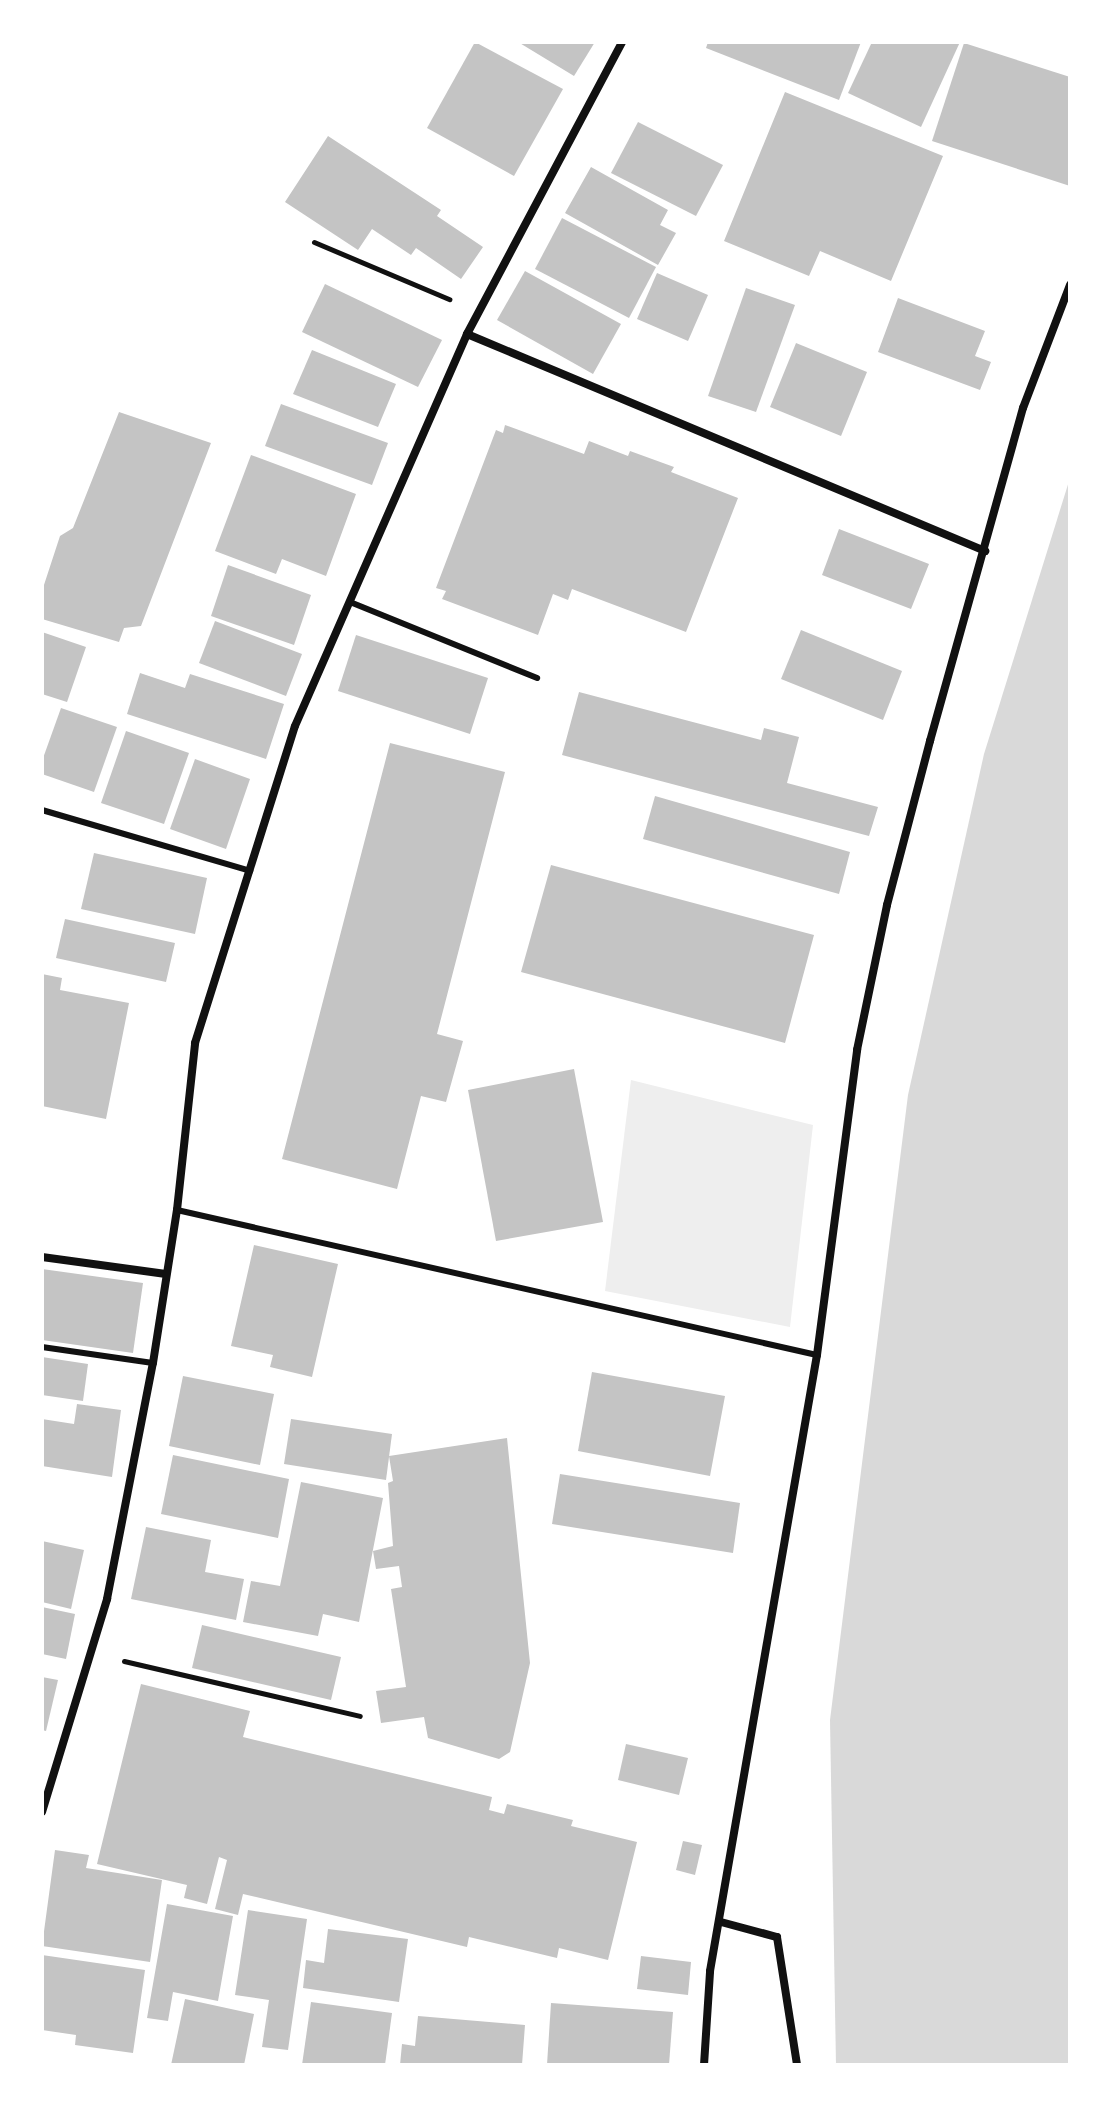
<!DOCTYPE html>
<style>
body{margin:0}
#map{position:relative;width:1112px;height:2107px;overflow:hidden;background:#fff;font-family:"Open Sans",sans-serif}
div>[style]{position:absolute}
.green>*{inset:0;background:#eee}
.water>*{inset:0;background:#d9d9d9}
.building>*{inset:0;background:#c4c4c4}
.path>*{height:5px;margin:-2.5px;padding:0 2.5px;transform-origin:2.5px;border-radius:2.5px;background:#111}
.service>*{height:6px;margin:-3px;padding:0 3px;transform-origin:3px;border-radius:3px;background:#111}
.minor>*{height:8px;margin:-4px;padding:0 4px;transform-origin:4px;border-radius:4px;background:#111}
span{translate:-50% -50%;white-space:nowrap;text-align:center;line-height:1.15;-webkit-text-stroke:8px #fff;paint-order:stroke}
.frame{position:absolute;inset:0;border:44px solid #fff;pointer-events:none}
</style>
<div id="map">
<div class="green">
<div style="clip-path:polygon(631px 1080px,813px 1125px,790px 1327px,605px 1291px)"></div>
</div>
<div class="water">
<div style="clip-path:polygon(1070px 478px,1070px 2065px,836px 2065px,830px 1720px,908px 1095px,984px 754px)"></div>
</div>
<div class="building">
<div style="clip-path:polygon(475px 42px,563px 89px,514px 176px,427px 128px)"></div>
<div style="clip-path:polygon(518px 42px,595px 42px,574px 76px)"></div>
<div style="clip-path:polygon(708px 42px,861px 42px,839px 100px,706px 48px)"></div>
<div style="clip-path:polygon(872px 42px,960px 42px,921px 127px,848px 93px)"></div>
<div style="clip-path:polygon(964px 43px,1070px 77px,1070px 186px,932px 141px)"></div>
<div style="clip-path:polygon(785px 92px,943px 156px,891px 281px,820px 251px,809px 276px,724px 241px)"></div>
<div style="clip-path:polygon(638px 122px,723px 165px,696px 216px,611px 173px)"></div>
<div style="clip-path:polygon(328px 136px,441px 210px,437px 216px,483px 247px,461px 279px,416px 248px,411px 255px,372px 229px,358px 250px,285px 202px)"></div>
<div style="clip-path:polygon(591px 167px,668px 210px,660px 225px,676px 233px,658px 265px,565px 213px)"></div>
<div style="clip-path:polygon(562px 218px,656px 267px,629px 318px,535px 269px)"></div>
<div style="clip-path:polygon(525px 271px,621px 324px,593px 374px,497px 320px)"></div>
<div style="clip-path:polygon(657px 273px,708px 295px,688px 341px,637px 319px)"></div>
<div style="clip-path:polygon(325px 284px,442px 340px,418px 387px,302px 332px)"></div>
<div style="clip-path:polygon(746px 288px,795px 305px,756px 412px,708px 396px)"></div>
<div style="clip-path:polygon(898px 298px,985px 331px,975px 356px,991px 362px,980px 390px,878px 352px)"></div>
<div style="clip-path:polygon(796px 343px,867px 372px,841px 436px,770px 407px)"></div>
<div style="clip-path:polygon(312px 350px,396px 384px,378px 427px,293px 394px)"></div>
<div style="clip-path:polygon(281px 404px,388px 443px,372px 485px,265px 446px)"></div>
<div style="clip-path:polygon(119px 412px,211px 443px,141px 626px,124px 628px,119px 642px,42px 619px,42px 591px,60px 536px,73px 528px)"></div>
<div style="clip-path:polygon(505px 425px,584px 454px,589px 441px,628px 456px,630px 451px,674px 467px,671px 472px,738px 498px,686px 632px,572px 589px,568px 600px,553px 594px,538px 635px,442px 599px,446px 591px,436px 588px,496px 430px,503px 433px)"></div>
<div style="clip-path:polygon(251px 455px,356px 494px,326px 576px,282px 559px,276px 574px,215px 551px)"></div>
<div style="clip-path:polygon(839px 529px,929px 564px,911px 609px,822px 575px)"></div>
<div style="clip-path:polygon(228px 565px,311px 595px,294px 645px,211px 616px)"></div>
<div style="clip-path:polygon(215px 621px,302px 654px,286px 696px,199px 663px)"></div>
<div style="clip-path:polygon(801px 630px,902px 671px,883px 720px,781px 679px)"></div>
<div style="clip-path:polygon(42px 632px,86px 647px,67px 702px,42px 694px)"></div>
<div style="clip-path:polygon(356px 635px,488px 678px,470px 734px,338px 691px)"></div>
<div style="clip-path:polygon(140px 673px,185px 688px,190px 674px,284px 704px,266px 759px,127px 714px)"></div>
<div style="clip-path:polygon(579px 692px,761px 740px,764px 728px,799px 737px,787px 783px,878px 807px,869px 836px,562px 755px)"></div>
<div style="clip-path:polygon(61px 708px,117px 727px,94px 792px,42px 774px,42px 761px)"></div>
<div style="clip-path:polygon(126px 731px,189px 753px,164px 824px,101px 803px)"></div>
<div style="clip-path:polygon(390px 743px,505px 772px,437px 1034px,463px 1041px,446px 1102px,421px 1096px,397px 1189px,282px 1159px)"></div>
<div style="clip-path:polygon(195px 759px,250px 779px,226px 849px,170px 829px)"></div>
<div style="clip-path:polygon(655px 796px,850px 852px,839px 894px,643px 839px)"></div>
<div style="clip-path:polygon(94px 853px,207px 878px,195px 934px,81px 909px)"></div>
<div style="clip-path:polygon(551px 865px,814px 935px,785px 1043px,521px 972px)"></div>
<div style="clip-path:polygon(65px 919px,175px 943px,166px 982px,56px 958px)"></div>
<div style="clip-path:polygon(42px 974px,62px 978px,60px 990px,129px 1003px,106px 1119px,42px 1106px)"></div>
<div style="clip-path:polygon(574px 1069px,603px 1222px,496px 1241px,468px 1090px)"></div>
<div style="clip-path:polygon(254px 1245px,338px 1264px,312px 1377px,270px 1367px,273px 1355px,231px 1346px)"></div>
<div style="clip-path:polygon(42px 1269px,143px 1283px,133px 1353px,42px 1340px)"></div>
<div style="clip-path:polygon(42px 1357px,88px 1364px,83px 1401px,42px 1395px)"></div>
<div style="clip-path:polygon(592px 1372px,725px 1396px,710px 1476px,578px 1451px)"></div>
<div style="clip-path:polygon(183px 1376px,274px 1394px,260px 1465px,169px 1446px)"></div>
<div style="clip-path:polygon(77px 1404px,121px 1410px,112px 1477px,42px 1466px,42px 1419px,74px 1424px)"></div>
<div style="clip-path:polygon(291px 1419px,392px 1434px,386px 1480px,284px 1464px)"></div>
<div style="clip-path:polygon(507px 1438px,530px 1663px,510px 1752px,499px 1759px,428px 1738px,424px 1717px,381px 1723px,376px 1691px,406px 1687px,391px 1589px,402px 1587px,399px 1566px,376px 1569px,373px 1551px,393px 1546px,388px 1483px,393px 1481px,389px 1456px)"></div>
<div style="clip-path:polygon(173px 1455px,289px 1479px,278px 1538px,161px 1514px)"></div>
<div style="clip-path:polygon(560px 1474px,740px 1503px,733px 1553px,552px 1524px)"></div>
<div style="clip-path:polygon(301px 1482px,383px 1498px,359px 1622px,323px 1614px,318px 1636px,243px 1622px,251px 1581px,280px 1586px)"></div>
<div style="clip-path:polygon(146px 1527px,211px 1540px,205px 1572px,244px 1579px,236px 1620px,131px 1599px)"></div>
<div style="clip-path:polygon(42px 1541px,84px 1550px,71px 1609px,42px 1602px)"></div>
<div style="clip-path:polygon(42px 1607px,75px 1614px,66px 1659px,42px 1654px)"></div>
<div style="clip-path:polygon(202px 1625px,341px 1657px,331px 1700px,192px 1668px)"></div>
<div style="clip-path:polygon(42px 1677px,58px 1680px,46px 1731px,42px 1730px)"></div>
<div style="clip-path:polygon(141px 1684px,250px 1711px,243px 1737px,492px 1797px,489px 1810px,504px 1814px,507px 1804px,573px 1820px,571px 1826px,637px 1842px,608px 1960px,559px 1948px,557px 1958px,469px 1937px,467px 1947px,243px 1894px,238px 1915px,215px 1909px,227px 1860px,219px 1857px,207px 1904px,184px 1898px,187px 1885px,97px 1864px)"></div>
<div style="clip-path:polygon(626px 1744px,688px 1758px,679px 1795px,618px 1780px)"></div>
<div style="clip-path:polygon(683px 1841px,702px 1845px,695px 1875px,676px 1870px)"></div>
<div style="clip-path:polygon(55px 1850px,89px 1855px,86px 1868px,162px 1880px,150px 1962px,42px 1946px)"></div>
<div style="clip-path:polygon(167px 1904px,233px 1916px,218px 2001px,173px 1992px,168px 2021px,147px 2018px)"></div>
<div style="clip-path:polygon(248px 1910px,307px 1919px,288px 2050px,262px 2047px,269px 2000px,235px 1995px)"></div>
<div style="clip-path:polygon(328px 1929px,408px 1939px,399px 2002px,303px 1988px,306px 1960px,324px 1963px)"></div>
<div style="clip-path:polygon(42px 1955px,145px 1970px,133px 2053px,75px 2045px,76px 2035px,42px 2030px)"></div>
<div style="clip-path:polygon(641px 1956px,691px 1962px,688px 1995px,637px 1989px)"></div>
<div style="clip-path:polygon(185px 1999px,254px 2014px,244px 2065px,171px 2065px)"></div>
<div style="clip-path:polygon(311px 2002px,392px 2013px,385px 2065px,302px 2065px)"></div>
<div style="clip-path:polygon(551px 2003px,673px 2012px,669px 2065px,547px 2065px)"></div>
<div style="clip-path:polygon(418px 2016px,525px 2025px,522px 2065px,400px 2065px,402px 2044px,415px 2046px)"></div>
</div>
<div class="path">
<div style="left:314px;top:242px;width:147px;rotate:22.9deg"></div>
<div style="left:124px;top:1661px;width:242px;rotate:13.1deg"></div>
</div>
<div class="service">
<div style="left:350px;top:602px;width:202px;rotate:22.1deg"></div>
<div style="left:42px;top:810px;width:217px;rotate:16.3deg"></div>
<div style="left:177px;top:1210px;width:656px;rotate:12.77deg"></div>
<div style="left:42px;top:1347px;width:112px;rotate:8.2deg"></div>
</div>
<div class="minor">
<div style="left:467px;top:334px;width:562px;rotate:22.73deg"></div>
<div style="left:42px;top:1257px;width:125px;rotate:7.8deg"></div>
<div style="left:42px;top:1812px;width:223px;rotate:-73deg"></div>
<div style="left:107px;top:1599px;width:240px;rotate:-79deg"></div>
<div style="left:153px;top:1363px;width:155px;rotate:-81.1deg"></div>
<div style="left:177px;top:1210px;width:168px;rotate:-83.8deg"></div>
<div style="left:195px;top:1043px;width:332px;rotate:-72.5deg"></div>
<div style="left:295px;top:726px;width:428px;rotate:-66.3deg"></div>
<div style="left:467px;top:334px;width:331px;rotate:-62deg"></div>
<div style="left:721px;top:1922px;width:58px;rotate:15deg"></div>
<div style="left:777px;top:1937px;width:130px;rotate:81.1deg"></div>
<div style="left:704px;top:2065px;width:94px;rotate:-86.3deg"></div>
<div style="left:710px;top:1971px;width:625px;rotate:-80.15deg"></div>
<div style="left:817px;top:1355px;width:308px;rotate:-82.5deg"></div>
<div style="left:857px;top:1050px;width:148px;rotate:-78.3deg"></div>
<div style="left:887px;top:905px;width:170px;rotate:-75.3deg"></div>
<div style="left:930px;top:741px;width:346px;rotate:-74.4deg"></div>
<div style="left:1023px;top:408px;width:132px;rotate:-69.1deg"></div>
</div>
<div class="frame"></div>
</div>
